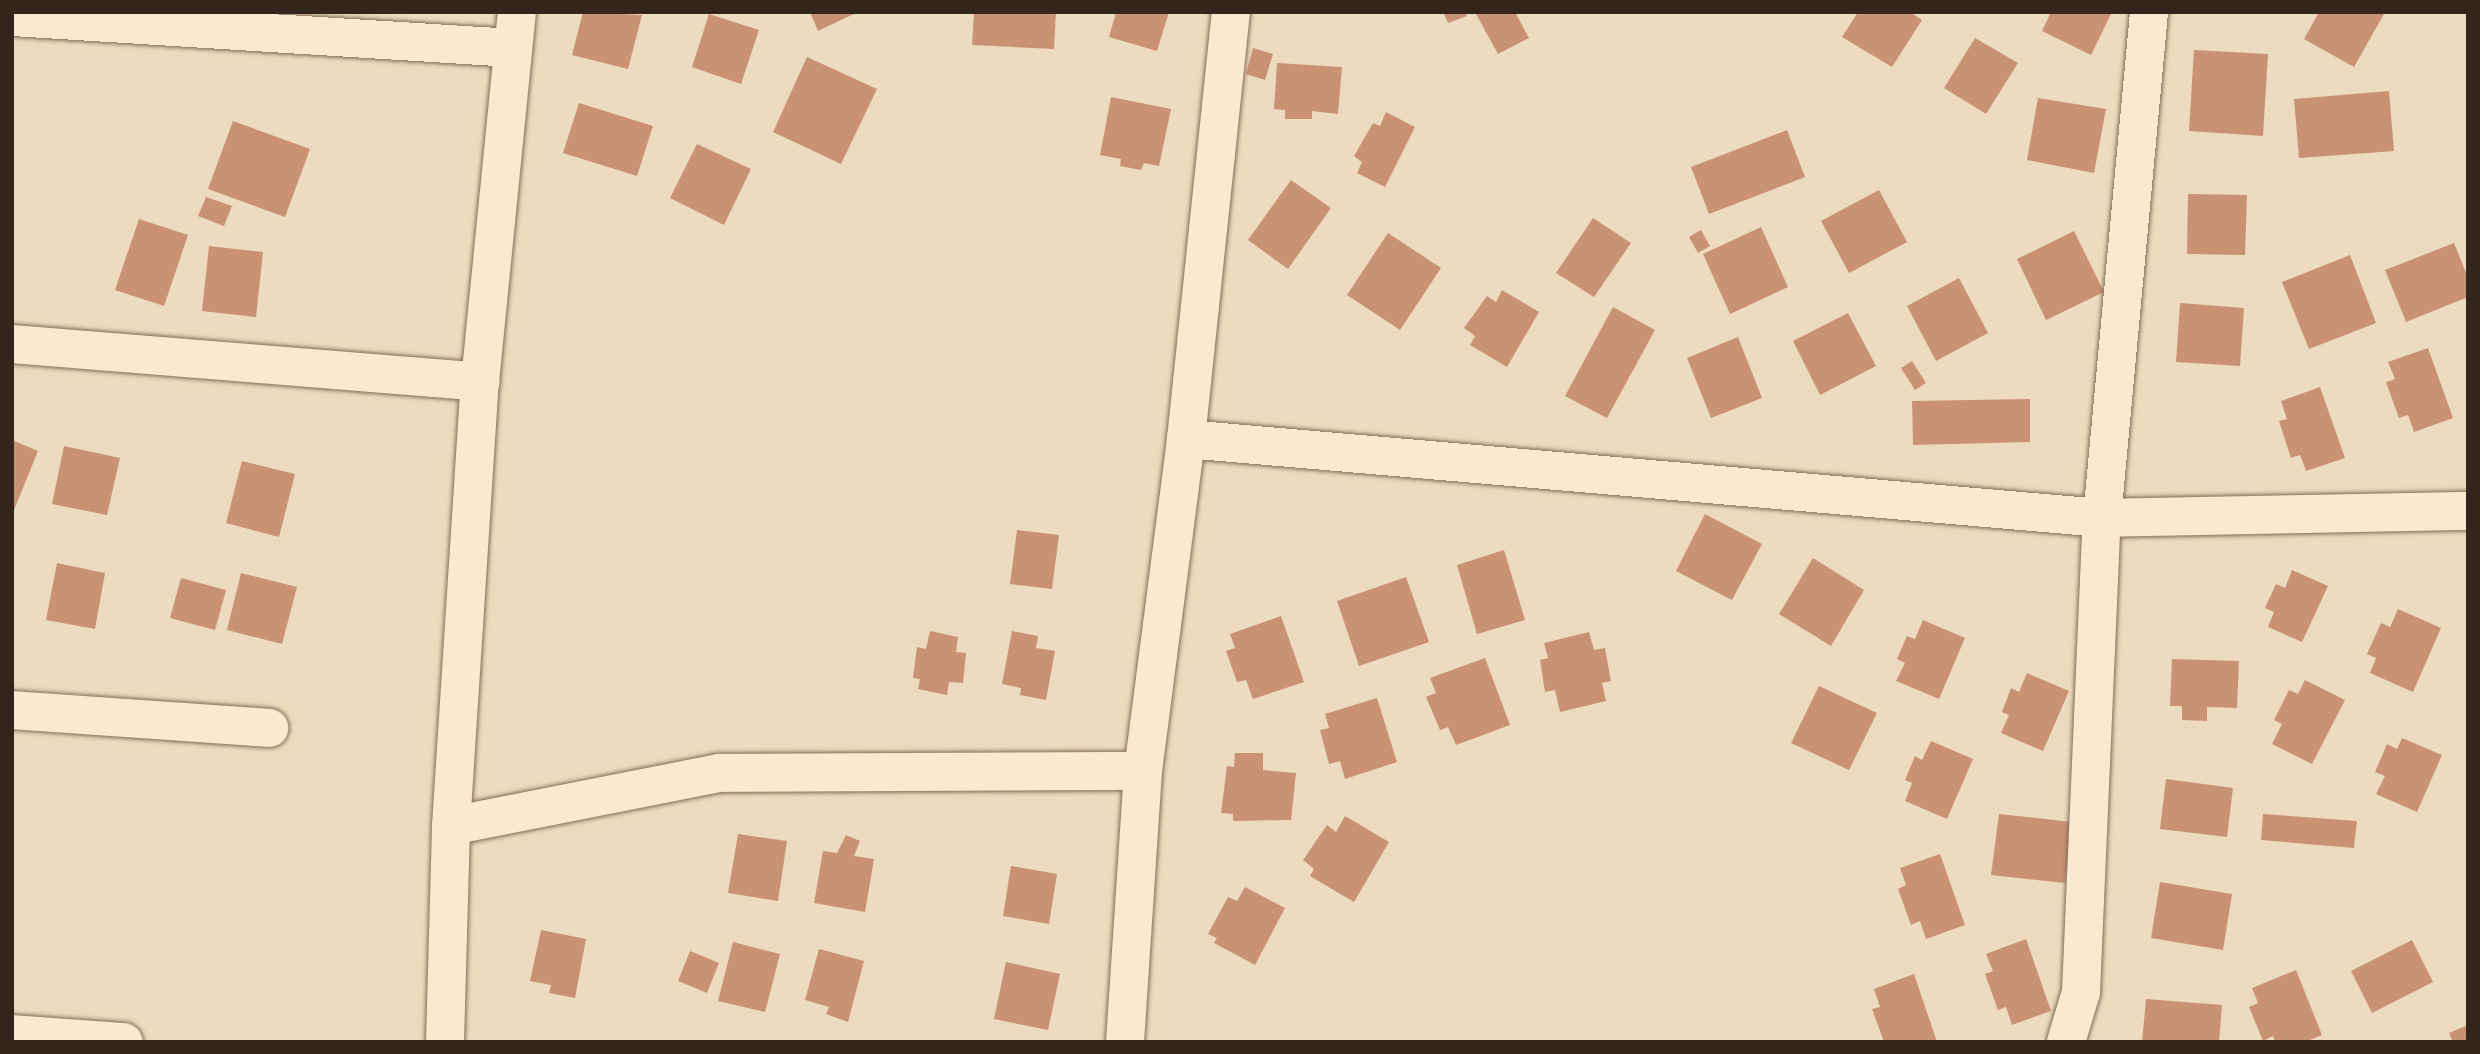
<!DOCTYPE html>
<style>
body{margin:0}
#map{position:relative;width:2480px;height:1054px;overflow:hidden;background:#ecdbbe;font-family:Bitter,serif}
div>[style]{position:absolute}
.building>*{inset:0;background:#ca9274}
.roads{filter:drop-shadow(0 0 2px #846c57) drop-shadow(0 0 2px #846c57)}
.minor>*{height:38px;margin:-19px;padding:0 19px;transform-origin:19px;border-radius:19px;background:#f8e9d0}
span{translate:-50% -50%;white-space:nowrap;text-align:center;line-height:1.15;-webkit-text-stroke:6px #f4e6cd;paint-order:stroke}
.frame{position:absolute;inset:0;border:14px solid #33251c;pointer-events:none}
</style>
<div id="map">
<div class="building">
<div style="clip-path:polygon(583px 12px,642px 15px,628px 69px,572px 55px)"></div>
<div style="clip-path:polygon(810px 12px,858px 12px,818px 31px)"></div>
<div style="clip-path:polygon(974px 12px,1056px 12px,1054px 49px,972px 45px)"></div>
<div style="clip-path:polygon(1116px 12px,1169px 12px,1157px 51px,1109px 37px)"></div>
<div style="clip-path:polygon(1443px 12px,1465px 12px,1467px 16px,1448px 23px)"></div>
<div style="clip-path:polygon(1475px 12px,1515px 12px,1529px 38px,1498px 54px)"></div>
<div style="clip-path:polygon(1858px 12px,1910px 12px,1922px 20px,1892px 67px,1842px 37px)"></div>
<div style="clip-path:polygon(2051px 12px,2112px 12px,2091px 55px,2042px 31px)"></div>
<div style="clip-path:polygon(2319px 12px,2381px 12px,2384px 14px,2354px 67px,2304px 39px)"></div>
<div style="clip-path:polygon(709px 14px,759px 30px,741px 84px,692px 67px)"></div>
<div style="clip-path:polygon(1975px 38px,2018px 63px,1986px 114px,1944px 88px)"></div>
<div style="clip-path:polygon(1253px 48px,1273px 54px,1265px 80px,1246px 74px)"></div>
<div style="clip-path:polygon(2194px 50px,2268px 54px,2263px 136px,2189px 131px)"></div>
<div style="clip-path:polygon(807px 57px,877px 89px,841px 164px,773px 132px)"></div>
<div style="clip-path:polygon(1277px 63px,1342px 67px,1338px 114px,1312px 111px,1312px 119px,1285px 119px,1285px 110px,1274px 109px)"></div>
<div style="clip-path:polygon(2389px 91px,2394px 151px,2299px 158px,2294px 99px)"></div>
<div style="clip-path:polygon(1111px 97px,1171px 109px,1159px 166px,1144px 163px,1141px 170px,1120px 166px,1121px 159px,1100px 155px)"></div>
<div style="clip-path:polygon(2038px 98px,2106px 109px,2094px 173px,2027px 160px)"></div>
<div style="clip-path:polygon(579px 103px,653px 126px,637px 176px,563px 153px)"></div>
<div style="clip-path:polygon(1386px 112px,1415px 127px,1385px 187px,1357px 173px,1362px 162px,1354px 156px,1373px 123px,1380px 126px)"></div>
<div style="clip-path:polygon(233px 121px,310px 149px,285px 217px,208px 189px)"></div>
<div style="clip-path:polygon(1787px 130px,1805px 177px,1709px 214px,1691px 167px)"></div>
<div style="clip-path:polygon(697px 144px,751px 169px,724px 225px,670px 198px)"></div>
<div style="clip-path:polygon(1291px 180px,1331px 208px,1288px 269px,1248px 240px)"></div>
<div style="clip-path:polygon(1879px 190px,1907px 242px,1849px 273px,1821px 221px)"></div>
<div style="clip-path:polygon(2188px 194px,2247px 195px,2245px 255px,2187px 254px)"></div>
<div style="clip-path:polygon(206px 197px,232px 206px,224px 226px,198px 216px)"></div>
<div style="clip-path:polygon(1593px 218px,1631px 243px,1594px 297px,1556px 273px)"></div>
<div style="clip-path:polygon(139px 219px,188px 235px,164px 306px,115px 290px)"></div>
<div style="clip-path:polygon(1761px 227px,1788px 287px,1730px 314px,1703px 254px)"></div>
<div style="clip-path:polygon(1701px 230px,1710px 246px,1698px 253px,1689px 237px)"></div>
<div style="clip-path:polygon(2074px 231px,2104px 292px,2046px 320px,2017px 259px)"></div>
<div style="clip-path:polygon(1388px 233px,1441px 268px,1400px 330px,1347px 295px)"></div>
<div style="clip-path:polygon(2454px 243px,2468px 278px,2468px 297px,2406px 322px,2385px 270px)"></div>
<div style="clip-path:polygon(209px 246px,263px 252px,256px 317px,202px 311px)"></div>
<div style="clip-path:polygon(2350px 255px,2376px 323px,2309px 349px,2282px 282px)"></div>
<div style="clip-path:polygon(1959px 278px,1988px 333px,1936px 361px,1907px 306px)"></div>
<div style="clip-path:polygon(1502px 290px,1539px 312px,1507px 367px,1470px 345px,1475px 336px,1464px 328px,1487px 296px,1496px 302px)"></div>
<div style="clip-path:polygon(2180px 303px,2244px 308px,2240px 366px,2176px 362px)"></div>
<div style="clip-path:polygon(1613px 307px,1655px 330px,1607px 418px,1565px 396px)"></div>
<div style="clip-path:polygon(1848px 313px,1876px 366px,1820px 395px,1793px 341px)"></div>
<div style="clip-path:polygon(1738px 337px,1762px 398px,1711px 418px,1687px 358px)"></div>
<div style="clip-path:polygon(2428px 348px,2453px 418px,2414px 432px,2408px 415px,2399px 418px,2386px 382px,2395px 379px,2388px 362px)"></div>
<div style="clip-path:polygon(1912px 361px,1926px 383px,1915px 390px,1901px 368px)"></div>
<div style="clip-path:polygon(2320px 387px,2345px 458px,2306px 471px,2300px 455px,2291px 458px,2279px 421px,2287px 419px,2281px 401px)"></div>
<div style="clip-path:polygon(2030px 399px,2030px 442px,1913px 445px,1912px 401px)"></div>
<div style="clip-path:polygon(12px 440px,38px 451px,12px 515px)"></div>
<div style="clip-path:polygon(64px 446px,120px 458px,107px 515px,52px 504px)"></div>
<div style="clip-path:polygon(242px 461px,295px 474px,279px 537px,226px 523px)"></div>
<div style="clip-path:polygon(1705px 514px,1762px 544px,1732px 600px,1676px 571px)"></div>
<div style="clip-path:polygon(1017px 530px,1059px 535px,1052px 589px,1010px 584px)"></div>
<div style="clip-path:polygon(1504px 550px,1525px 620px,1477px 634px,1457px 565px)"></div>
<div style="clip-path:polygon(1813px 558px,1864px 590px,1831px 646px,1779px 614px)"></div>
<div style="clip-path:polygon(57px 563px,105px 573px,95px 629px,46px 620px)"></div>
<div style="clip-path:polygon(2292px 570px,2328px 586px,2302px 642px,2268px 627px,2274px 612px,2265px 608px,2276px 584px,2285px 588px)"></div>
<div style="clip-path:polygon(241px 573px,297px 587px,282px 644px,227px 630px)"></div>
<div style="clip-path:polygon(1406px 577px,1429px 642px,1359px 666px,1337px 601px)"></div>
<div style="clip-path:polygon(181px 578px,226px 590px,215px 630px,170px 618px)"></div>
<div style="clip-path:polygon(2398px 609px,2441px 628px,2413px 692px,2370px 673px,2376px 658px,2367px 654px,2381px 623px,2390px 627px)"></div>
<div style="clip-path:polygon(1281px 616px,1304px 682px,1253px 699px,1246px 680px,1237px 682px,1226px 651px,1235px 648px,1230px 634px)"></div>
<div style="clip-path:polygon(1923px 620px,1965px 638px,1939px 699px,1896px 681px,1905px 663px,1897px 659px,1907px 636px,1915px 639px)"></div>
<div style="clip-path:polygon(930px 631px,958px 637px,956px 652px,966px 653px,963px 683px,949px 682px,947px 695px,918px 689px,920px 679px,913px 678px,917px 647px,926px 649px)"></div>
<div style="clip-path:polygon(1012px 631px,1038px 636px,1036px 648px,1055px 651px,1046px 700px,1020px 695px,1021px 688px,1002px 684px)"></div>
<div style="clip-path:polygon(1589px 632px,1594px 650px,1605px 648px,1611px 681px,1602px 683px,1606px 701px,1560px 712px,1555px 690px,1545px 692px,1540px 660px,1548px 658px,1544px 643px)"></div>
<div style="clip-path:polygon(1485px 658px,1510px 725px,1456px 745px,1448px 727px,1440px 730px,1426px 697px,1436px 693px,1430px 678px)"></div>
<div style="clip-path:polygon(2172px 659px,2239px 661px,2237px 708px,2207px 707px,2207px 721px,2182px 720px,2182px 706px,2170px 706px)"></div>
<div style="clip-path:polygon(2027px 673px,2069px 691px,2043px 751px,2001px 733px,2009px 715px,2002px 712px,2011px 688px,2019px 692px)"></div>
<div style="clip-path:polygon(2305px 680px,2345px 700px,2312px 764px,2272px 744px,2282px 724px,2274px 720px,2289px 690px,2298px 694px)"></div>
<div style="clip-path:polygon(1819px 686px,1877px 713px,1849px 770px,1791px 743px)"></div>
<div style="clip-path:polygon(1377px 698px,1397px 762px,1345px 779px,1340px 761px,1329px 764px,1320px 730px,1329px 728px,1325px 714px)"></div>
<div style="clip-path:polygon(2402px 738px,2442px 755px,2417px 812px,2376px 794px,2385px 776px,2375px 772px,2387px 744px,2397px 749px)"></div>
<div style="clip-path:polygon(1931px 741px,1973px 759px,1947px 819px,1905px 801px,1912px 783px,1905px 780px,1915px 756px,1922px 760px)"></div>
<div style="clip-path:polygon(1235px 753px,1263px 753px,1263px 770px,1296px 773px,1291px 820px,1233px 821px,1233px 814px,1221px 813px,1227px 766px,1234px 767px)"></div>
<div style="clip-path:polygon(2166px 779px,2233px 788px,2227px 837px,2160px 829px)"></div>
<div style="clip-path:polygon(1999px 814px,2072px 822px,2065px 883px,1991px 875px)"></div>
<div style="clip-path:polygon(2263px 814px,2357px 821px,2354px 848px,2261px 840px)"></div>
<div style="clip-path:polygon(1345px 816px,1389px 842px,1354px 902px,1310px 876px,1314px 869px,1303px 860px,1327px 825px,1336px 832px)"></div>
<div style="clip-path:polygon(738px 834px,787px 841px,778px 901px,728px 893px)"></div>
<div style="clip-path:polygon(846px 835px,860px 841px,854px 856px,874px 859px,865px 912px,814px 903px,823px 851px,837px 853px)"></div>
<div style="clip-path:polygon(1940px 854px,1965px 925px,1926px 939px,1920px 921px,1911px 925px,1898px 889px,1906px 885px,1900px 868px)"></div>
<div style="clip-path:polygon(1011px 866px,1057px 874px,1049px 924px,1003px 916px)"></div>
<div style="clip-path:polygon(2160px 882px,2232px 894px,2223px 950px,2151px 938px)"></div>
<div style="clip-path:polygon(1245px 887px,1285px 908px,1255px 965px,1214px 943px,1217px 938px,1208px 934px,1228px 897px,1237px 901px)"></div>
<div style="clip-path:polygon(541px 930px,586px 939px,575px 998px,549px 993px,551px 985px,530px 981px)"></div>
<div style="clip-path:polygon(2026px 939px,2051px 1011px,2012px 1025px,2006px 1007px,1998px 1010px,1985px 974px,1993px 971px,1986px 954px)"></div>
<div style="clip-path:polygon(2412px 940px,2433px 982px,2372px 1013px,2351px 971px)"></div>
<div style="clip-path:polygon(733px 942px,780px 954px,765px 1012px,718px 1001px)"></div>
<div style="clip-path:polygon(819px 949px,864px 961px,848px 1022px,826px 1014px,829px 1007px,805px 1000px)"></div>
<div style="clip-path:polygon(690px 951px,719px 963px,707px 993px,678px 981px)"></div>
<div style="clip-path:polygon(1006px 962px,1060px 974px,1048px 1030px,994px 1019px)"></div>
<div style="clip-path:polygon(2296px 970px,2322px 1035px,2305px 1042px,2275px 1042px,2273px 1036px,2263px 1041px,2249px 1007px,2258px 1003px,2252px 988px)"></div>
<div style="clip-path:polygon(1914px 974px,1937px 1042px,1884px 1042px,1872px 1009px,1880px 1007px,1874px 989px)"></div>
<div style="clip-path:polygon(2146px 999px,2222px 1005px,2219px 1042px,2142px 1042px)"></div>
<div style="clip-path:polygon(2468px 1025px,2468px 1042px,2453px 1042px,2449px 1033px)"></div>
</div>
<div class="roads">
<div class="minor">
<div style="left:12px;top:17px;width:502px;rotate:3.54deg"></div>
<div style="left:12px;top:344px;width:470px;rotate:4.6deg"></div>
<div style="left:1186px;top:439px;width:919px;rotate:4.93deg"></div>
<div style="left:2102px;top:518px;width:366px;rotate:-1.1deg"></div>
<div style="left:12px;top:710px;width:258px;rotate:4deg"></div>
<div style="left:451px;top:826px;width:273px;rotate:-11.2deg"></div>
<div style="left:719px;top:773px;width:424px;rotate:-0.3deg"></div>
<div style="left:12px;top:1034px;width:112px;rotate:4.1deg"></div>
<div style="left:445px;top:1042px;width:216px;rotate:-88.4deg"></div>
<div style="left:451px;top:826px;width:445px;rotate:-86.3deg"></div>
<div style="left:480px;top:382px;width:372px;rotate:-84.3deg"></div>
<div style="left:1125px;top:1042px;width:272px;rotate:-86.2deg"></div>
<div style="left:1143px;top:771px;width:335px;rotate:-82.6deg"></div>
<div style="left:1186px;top:439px;width:429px;rotate:-84deg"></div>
<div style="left:2066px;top:1042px;width:52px;rotate:-73.3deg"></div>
<div style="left:2081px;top:992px;width:474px;rotate:-87.5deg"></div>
<div style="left:2102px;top:518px;width:508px;rotate:-84.69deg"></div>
</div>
</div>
<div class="frame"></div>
</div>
